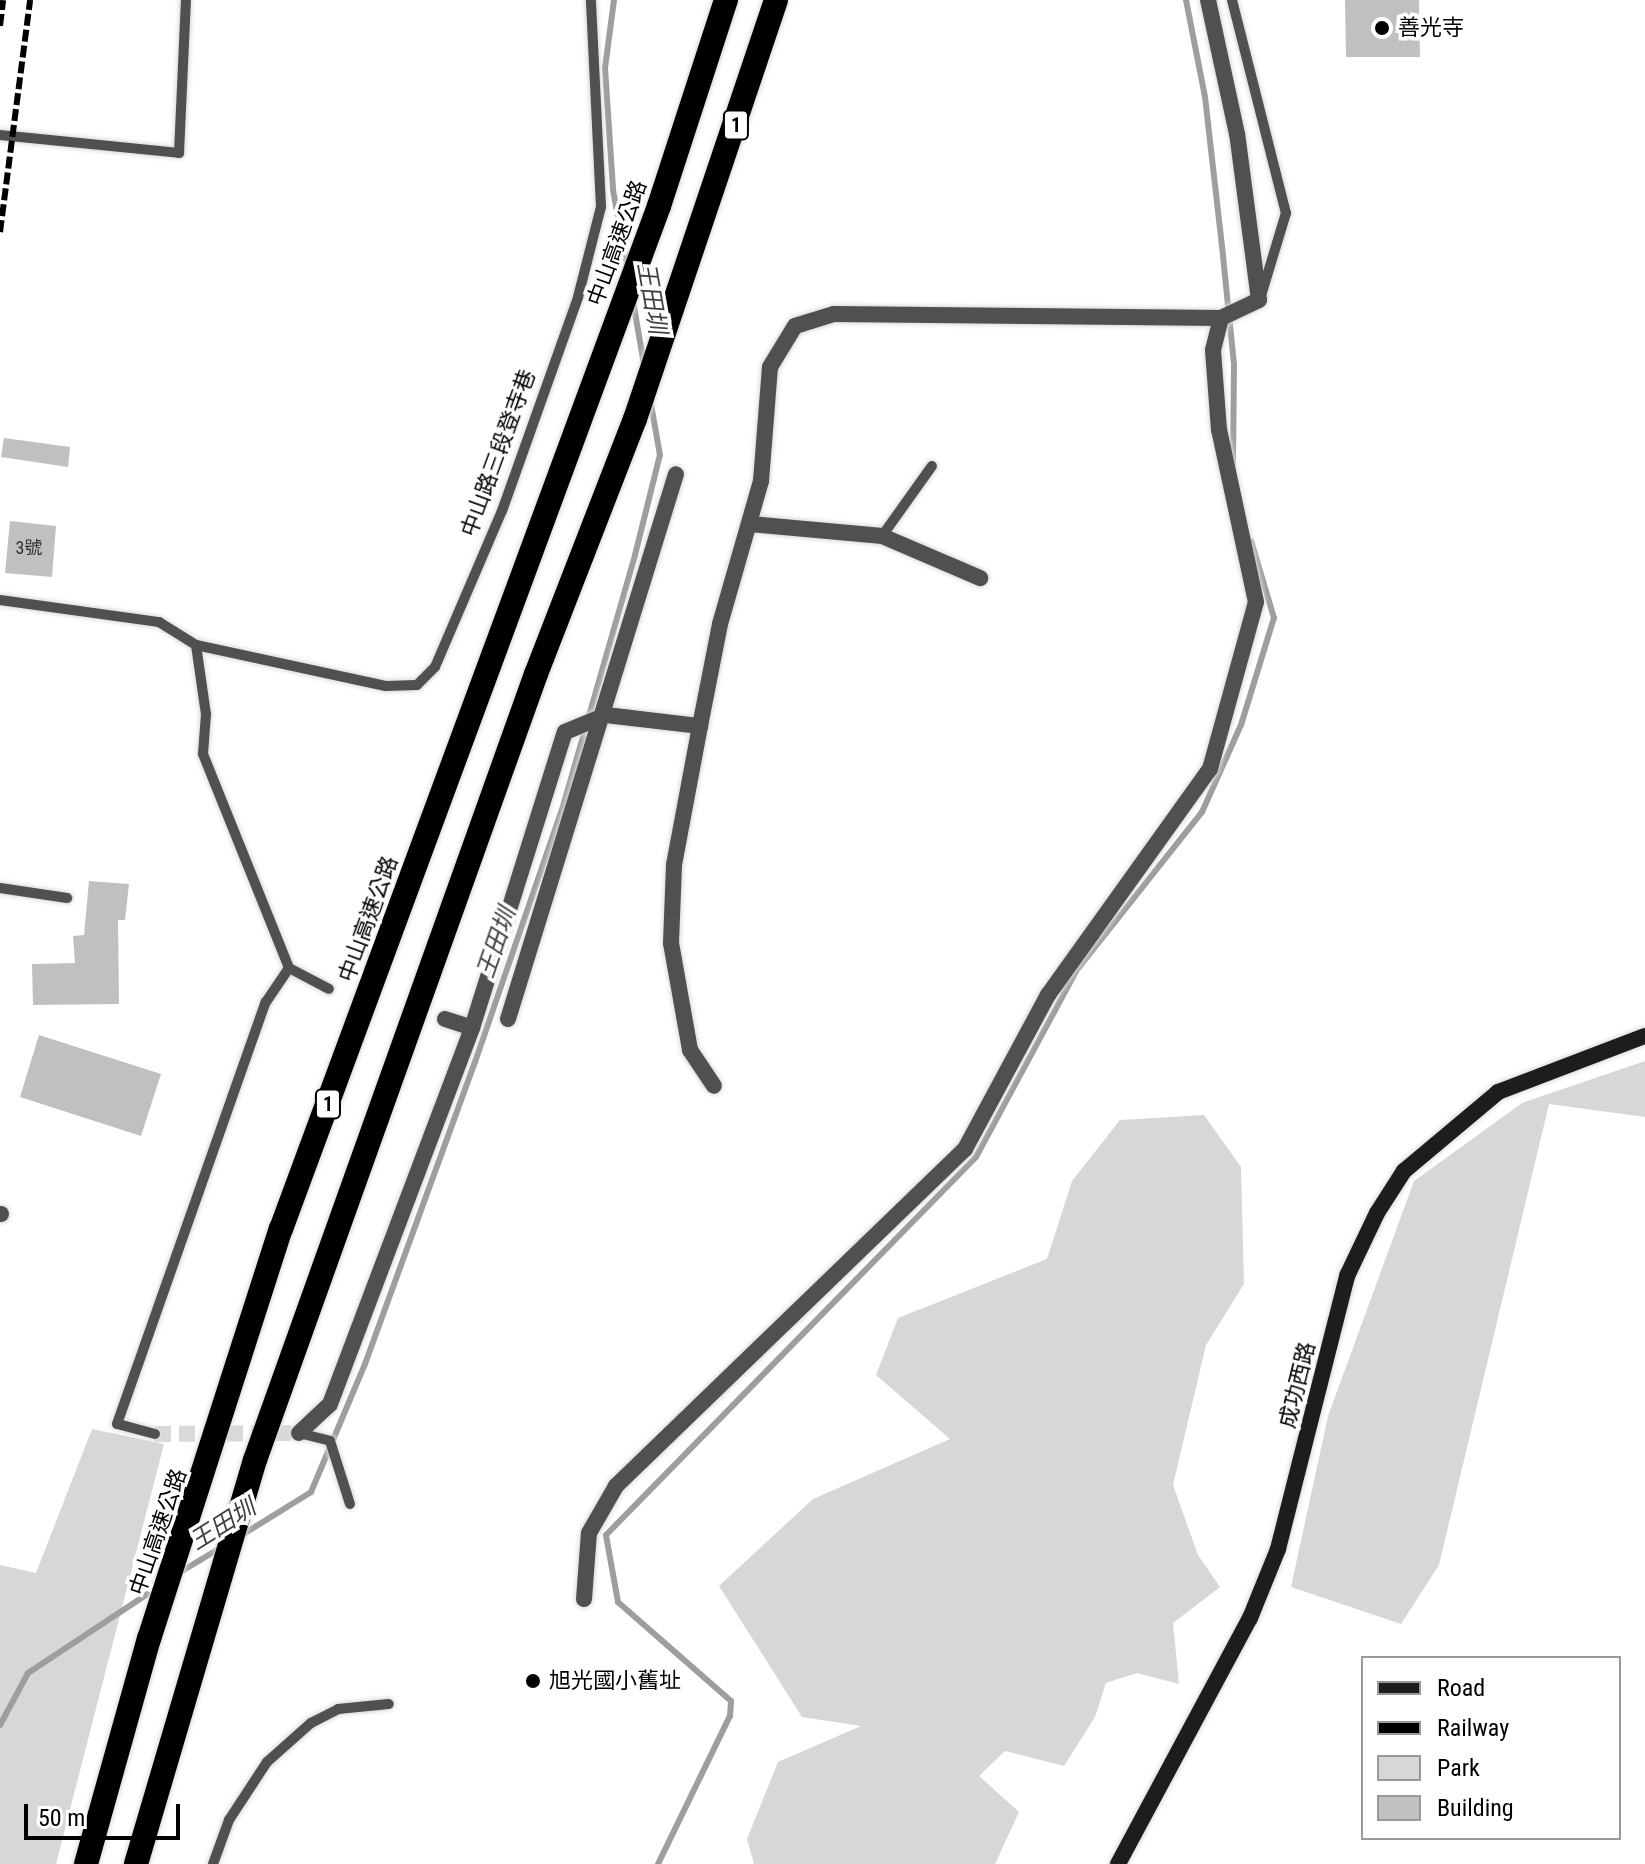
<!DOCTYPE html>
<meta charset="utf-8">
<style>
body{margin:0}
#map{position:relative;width:1645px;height:1864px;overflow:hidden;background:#fff;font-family:"Roboto Condensed","Noto Sans TC",sans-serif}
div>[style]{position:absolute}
.green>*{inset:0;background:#d7d7d7}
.stream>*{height:6px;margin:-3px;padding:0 3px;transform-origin:3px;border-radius:3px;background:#9e9e9e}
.building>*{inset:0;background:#c0c0c0}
.street-tunnel>*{height:16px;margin-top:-8px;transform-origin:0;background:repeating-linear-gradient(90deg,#d9d9d9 0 16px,transparent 0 24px)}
.roads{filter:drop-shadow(0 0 2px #dbdbdb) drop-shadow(0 0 2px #dbdbdb)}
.lane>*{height:10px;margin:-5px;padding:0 5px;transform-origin:5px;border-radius:5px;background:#505050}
.street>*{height:16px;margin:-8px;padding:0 8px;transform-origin:8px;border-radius:8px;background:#505050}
.secondary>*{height:16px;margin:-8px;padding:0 8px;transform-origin:8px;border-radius:8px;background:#1d1d1d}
.highway>*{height:24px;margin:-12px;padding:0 12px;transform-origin:12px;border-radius:12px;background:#000}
.rail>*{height:6px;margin-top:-3px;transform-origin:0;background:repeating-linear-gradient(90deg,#000 0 12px,transparent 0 16px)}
.dots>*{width:22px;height:22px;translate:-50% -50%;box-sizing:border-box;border:4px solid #fff;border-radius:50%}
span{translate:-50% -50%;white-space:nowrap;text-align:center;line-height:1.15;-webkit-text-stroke:7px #fff;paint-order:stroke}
.number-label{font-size:18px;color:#303030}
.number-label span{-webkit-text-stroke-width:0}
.shield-label span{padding:2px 6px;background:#fff;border:2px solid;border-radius:6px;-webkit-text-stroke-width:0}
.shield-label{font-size:20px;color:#000;font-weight:700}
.poi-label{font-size:22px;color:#000}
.left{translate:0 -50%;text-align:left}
.street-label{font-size:22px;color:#000}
.water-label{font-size:24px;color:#3f3f3f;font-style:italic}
.legend{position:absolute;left:1361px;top:1656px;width:260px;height:184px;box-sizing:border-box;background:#fff;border:2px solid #999;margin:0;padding:10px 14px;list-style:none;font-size:24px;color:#000}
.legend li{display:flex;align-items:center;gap:16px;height:40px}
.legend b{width:40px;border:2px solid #999}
.scale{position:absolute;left:24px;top:1804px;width:156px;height:36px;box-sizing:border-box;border:4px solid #000;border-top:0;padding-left:10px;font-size:24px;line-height:28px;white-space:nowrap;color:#000;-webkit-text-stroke:6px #fff;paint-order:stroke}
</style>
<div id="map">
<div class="green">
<div style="clip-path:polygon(1645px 1061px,1645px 1117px,1549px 1104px,1439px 1565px,1401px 1624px,1291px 1587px,1328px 1416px,1414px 1181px,1522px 1103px)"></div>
<div style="clip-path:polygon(1204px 1115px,1241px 1167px,1244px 1284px,1206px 1345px,1173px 1485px,1198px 1555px,1220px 1587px,1173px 1623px,1179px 1684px,1137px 1673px,1106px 1683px,1095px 1717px,1064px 1766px,1005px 1751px,979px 1776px,1019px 1812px,995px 1864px,754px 1864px,747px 1839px,778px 1762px,861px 1726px,802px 1717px,719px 1586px,813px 1499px,950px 1439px,876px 1375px,898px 1318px,1047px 1259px,1072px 1181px,1120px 1120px)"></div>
<div style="clip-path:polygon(92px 1429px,164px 1444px,56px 1864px,0 1864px,0 1565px,36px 1573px)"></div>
</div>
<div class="stream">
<div style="left:614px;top:0;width:69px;rotate:97.5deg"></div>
<div style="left:605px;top:68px;width:122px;rotate:86.2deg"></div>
<div style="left:613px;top:190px;width:77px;rotate:79.6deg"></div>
<div style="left:1186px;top:0;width:99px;rotate:78.9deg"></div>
<div style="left:1205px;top:97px;width:160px;rotate:83.5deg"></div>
<div style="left:1223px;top:256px;width:109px;rotate:84.2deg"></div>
<div style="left:1234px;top:364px;width:101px;rotate:90.6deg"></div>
<div style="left:633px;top:301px;width:65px;rotate:80.2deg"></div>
<div style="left:242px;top:1535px;width:81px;rotate:-31.9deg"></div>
<div style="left:311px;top:1492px;width:139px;rotate:-67.1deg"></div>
<div style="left:365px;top:1364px;width:321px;rotate:-70deg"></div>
<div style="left:475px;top:1062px;width:274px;rotate:-71deg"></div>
<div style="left:564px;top:803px;width:258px;rotate:-74deg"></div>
<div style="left:635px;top:555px;width:103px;rotate:-76deg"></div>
<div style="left:660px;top:455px;width:57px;rotate:-100.1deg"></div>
<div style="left:177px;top:1574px;width:52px;rotate:-31deg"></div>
<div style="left:0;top:1725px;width:59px;rotate:-61.7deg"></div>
<div style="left:28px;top:1673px;width:156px;rotate:-33.5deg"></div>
<div style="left:658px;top:1864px;width:165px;rotate:-64.1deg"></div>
<div style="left:730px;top:1716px;width:15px;rotate:-86deg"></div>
<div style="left:731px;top:1701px;width:150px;rotate:-138.8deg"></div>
<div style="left:618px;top:1602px;width:68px;rotate:-100.2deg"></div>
<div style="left:606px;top:1535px;width:529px;rotate:-45.61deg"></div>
<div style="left:976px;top:1157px;width:211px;rotate:-61.7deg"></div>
<div style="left:1076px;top:971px;width:203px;rotate:-51.6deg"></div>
<div style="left:1202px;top:812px;width:95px;rotate:-65.9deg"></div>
<div style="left:1241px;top:725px;width:112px;rotate:-72.9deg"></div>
<div style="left:1274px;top:618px;width:80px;rotate:-106.6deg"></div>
</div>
<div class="building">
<div style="clip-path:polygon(1345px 0,1419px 0,1420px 57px,1346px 57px)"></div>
<div style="clip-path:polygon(4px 438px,70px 447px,68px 467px,1px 457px)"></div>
<div style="clip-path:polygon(10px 521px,56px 526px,52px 577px,5px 573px)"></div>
<div style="clip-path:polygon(89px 881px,129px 884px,125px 920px,118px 920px,119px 1004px,33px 1005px,32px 964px,75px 963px,73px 936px,84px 935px)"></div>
<div style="clip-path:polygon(39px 1035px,161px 1074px,141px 1136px,20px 1097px)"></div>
</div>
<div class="street-tunnel">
<div style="left:155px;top:1434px;width:144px;rotate:-0.4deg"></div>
</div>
<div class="roads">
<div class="lane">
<div style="left:1232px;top:0;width:220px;rotate:75.8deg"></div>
<div style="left:1286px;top:213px;width:90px;rotate:106.8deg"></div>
<div style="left:0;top:135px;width:180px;rotate:5.7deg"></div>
<div style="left:179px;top:153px;width:153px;rotate:-87.4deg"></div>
<div style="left:882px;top:536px;width:86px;rotate:-54.5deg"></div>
<div style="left:0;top:600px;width:161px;rotate:7.9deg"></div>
<div style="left:159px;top:622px;width:44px;rotate:31.9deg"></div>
<div style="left:196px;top:645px;width:70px;rotate:81.8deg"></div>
<div style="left:206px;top:714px;width:40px;rotate:94.3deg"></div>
<div style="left:203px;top:754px;width:231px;rotate:68.1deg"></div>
<div style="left:289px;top:968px;width:45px;rotate:27.7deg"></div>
<div style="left:196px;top:645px;width:194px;rotate:12.2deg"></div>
<div style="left:386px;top:686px;width:31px;rotate:-2deg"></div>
<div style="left:417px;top:685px;width:25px;rotate:-45deg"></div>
<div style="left:435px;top:667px;width:170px;rotate:-66.8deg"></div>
<div style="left:502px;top:511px;width:227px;rotate:-70.4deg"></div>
<div style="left:578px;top:297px;width:93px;rotate:-75.7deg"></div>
<div style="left:601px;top:207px;width:207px;rotate:-92.8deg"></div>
<div style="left:0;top:888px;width:68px;rotate:8.5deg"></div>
<div style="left:299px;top:1433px;width:32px;rotate:14deg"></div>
<div style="left:330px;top:1441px;width:66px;rotate:72.4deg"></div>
<div style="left:155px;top:1434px;width:39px;rotate:-165deg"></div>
<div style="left:117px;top:1424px;width:448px;rotate:-70.6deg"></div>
<div style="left:266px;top:1002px;width:41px;rotate:-55.9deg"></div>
<div style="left:213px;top:1864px;width:47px;rotate:-70deg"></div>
<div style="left:229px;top:1820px;width:69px;rotate:-56.8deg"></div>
<div style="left:267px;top:1762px;width:59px;rotate:-41.6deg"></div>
<div style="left:311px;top:1723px;width:30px;rotate:-27deg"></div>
<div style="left:338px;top:1709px;width:51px;rotate:-5.6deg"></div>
</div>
<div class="street">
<div style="left:750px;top:524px;width:133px;rotate:5.2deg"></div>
<div style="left:882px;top:536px;width:107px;rotate:23.2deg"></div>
<div style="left:700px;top:726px;width:141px;rotate:100.6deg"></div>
<div style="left:674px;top:865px;width:78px;rotate:92.2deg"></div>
<div style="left:671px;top:943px;width:109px;rotate:79.9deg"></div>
<div style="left:690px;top:1050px;width:43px;rotate:56.3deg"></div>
<div style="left:445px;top:1019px;width:28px;rotate:18deg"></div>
<div style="left:472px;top:1028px;width:310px;rotate:-72.6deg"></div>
<div style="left:565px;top:732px;width:44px;rotate:-22.5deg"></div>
<div style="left:606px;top:715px;width:95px;rotate:6.7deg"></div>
<div style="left:700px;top:726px;width:104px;rotate:-78.9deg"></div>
<div style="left:720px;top:624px;width:149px;rotate:-74deg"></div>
<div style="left:761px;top:481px;width:114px;rotate:-85.5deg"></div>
<div style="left:770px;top:367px;width:48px;rotate:-58.6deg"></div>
<div style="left:795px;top:326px;width:41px;rotate:-17.1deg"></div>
<div style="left:834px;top:314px;width:387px;rotate:0.6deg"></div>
<div style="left:1221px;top:318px;width:42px;rotate:-25.3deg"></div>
<div style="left:1259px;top:300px;width:167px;rotate:-97.5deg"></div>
<div style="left:1237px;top:134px;width:137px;rotate:-102.2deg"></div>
<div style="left:508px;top:1019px;width:570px;rotate:-72.87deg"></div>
<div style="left:0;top:1214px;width:1px"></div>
<div style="left:299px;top:1433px;width:42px;rotate:-43.1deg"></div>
<div style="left:330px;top:1404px;width:402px;rotate:-69.3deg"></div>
<div style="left:584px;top:1599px;width:66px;rotate:-85.7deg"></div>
<div style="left:589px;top:1533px;width:54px;rotate:-60.1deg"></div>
<div style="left:616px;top:1486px;width:485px;rotate:-44deg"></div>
<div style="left:965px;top:1149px;width:175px;rotate:-61.7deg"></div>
<div style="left:1048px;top:995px;width:278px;rotate:-54.4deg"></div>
<div style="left:1210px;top:769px;width:173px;rotate:-74.6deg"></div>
<div style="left:1256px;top:602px;width:176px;rotate:-102.1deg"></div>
<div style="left:1219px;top:430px;width:80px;rotate:-94.3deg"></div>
<div style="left:1213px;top:350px;width:33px;rotate:-76deg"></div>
</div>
<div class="secondary">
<div style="left:1118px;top:1864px;width:279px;rotate:-61.8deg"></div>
<div style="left:1250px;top:1618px;width:74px;rotate:-67.9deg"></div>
<div style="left:1278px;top:1549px;width:282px;rotate:-75.8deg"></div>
<div style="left:1347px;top:1276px;width:70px;rotate:-64.5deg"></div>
<div style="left:1377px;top:1213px;width:50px;rotate:-57.3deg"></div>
<div style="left:1404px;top:1171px;width:123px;rotate:-40deg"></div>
<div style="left:1498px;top:1092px;width:157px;rotate:-20.9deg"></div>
</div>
<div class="highway">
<div style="left:86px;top:1864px;width:234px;rotate:-74.4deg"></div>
<div style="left:149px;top:1639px;width:431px;rotate:-72.2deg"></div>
<div style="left:281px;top:1229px;width:1091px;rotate:-69.72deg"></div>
<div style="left:659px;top:206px;width:217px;rotate:-72deg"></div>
<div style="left:136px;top:1864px;width:421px;rotate:-73.6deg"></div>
<div style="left:255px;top:1460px;width:835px;rotate:-70.33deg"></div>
<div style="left:536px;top:674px;width:274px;rotate:-68.8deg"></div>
<div style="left:635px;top:419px;width:442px;rotate:-71.4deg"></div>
</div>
</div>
<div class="rail">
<div style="left:0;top:26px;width:26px;rotate:-83deg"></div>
<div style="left:0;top:232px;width:234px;rotate:-82.6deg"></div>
</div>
<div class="dots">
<div style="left:1382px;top:28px;background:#000"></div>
<div style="left:533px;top:1681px;background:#000"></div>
</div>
<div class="number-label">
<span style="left:29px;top:548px">3號</span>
</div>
<div class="shield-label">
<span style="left:736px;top:125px">1</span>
<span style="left:328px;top:1104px">1</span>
</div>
<div class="poi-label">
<span class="left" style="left:1398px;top:28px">善光寺</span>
<span class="left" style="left:549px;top:1681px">旭光國小舊址</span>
</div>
<div class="street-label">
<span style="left:617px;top:243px;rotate:-70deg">中山高速公路</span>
<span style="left:498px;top:453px;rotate:-70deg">中山路三段登寺巷</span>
<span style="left:368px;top:919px;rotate:-70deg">中山高速公路</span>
<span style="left:1297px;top:1385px;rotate:-76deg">成功西路</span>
<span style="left:158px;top:1532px;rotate:-71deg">中山高速公路</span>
</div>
<div class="water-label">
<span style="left:651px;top:298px;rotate:80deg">王田圳</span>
<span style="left:497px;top:943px;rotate:-71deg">王田圳</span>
<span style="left:223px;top:1525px;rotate:-32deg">王田圳</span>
</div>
<ul class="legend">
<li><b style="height:10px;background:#1d1d1d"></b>Road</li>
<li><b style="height:10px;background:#000"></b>Railway</li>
<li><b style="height:22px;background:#d7d7d7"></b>Park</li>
<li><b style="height:22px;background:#c0c0c0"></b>Building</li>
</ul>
<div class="scale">50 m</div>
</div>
